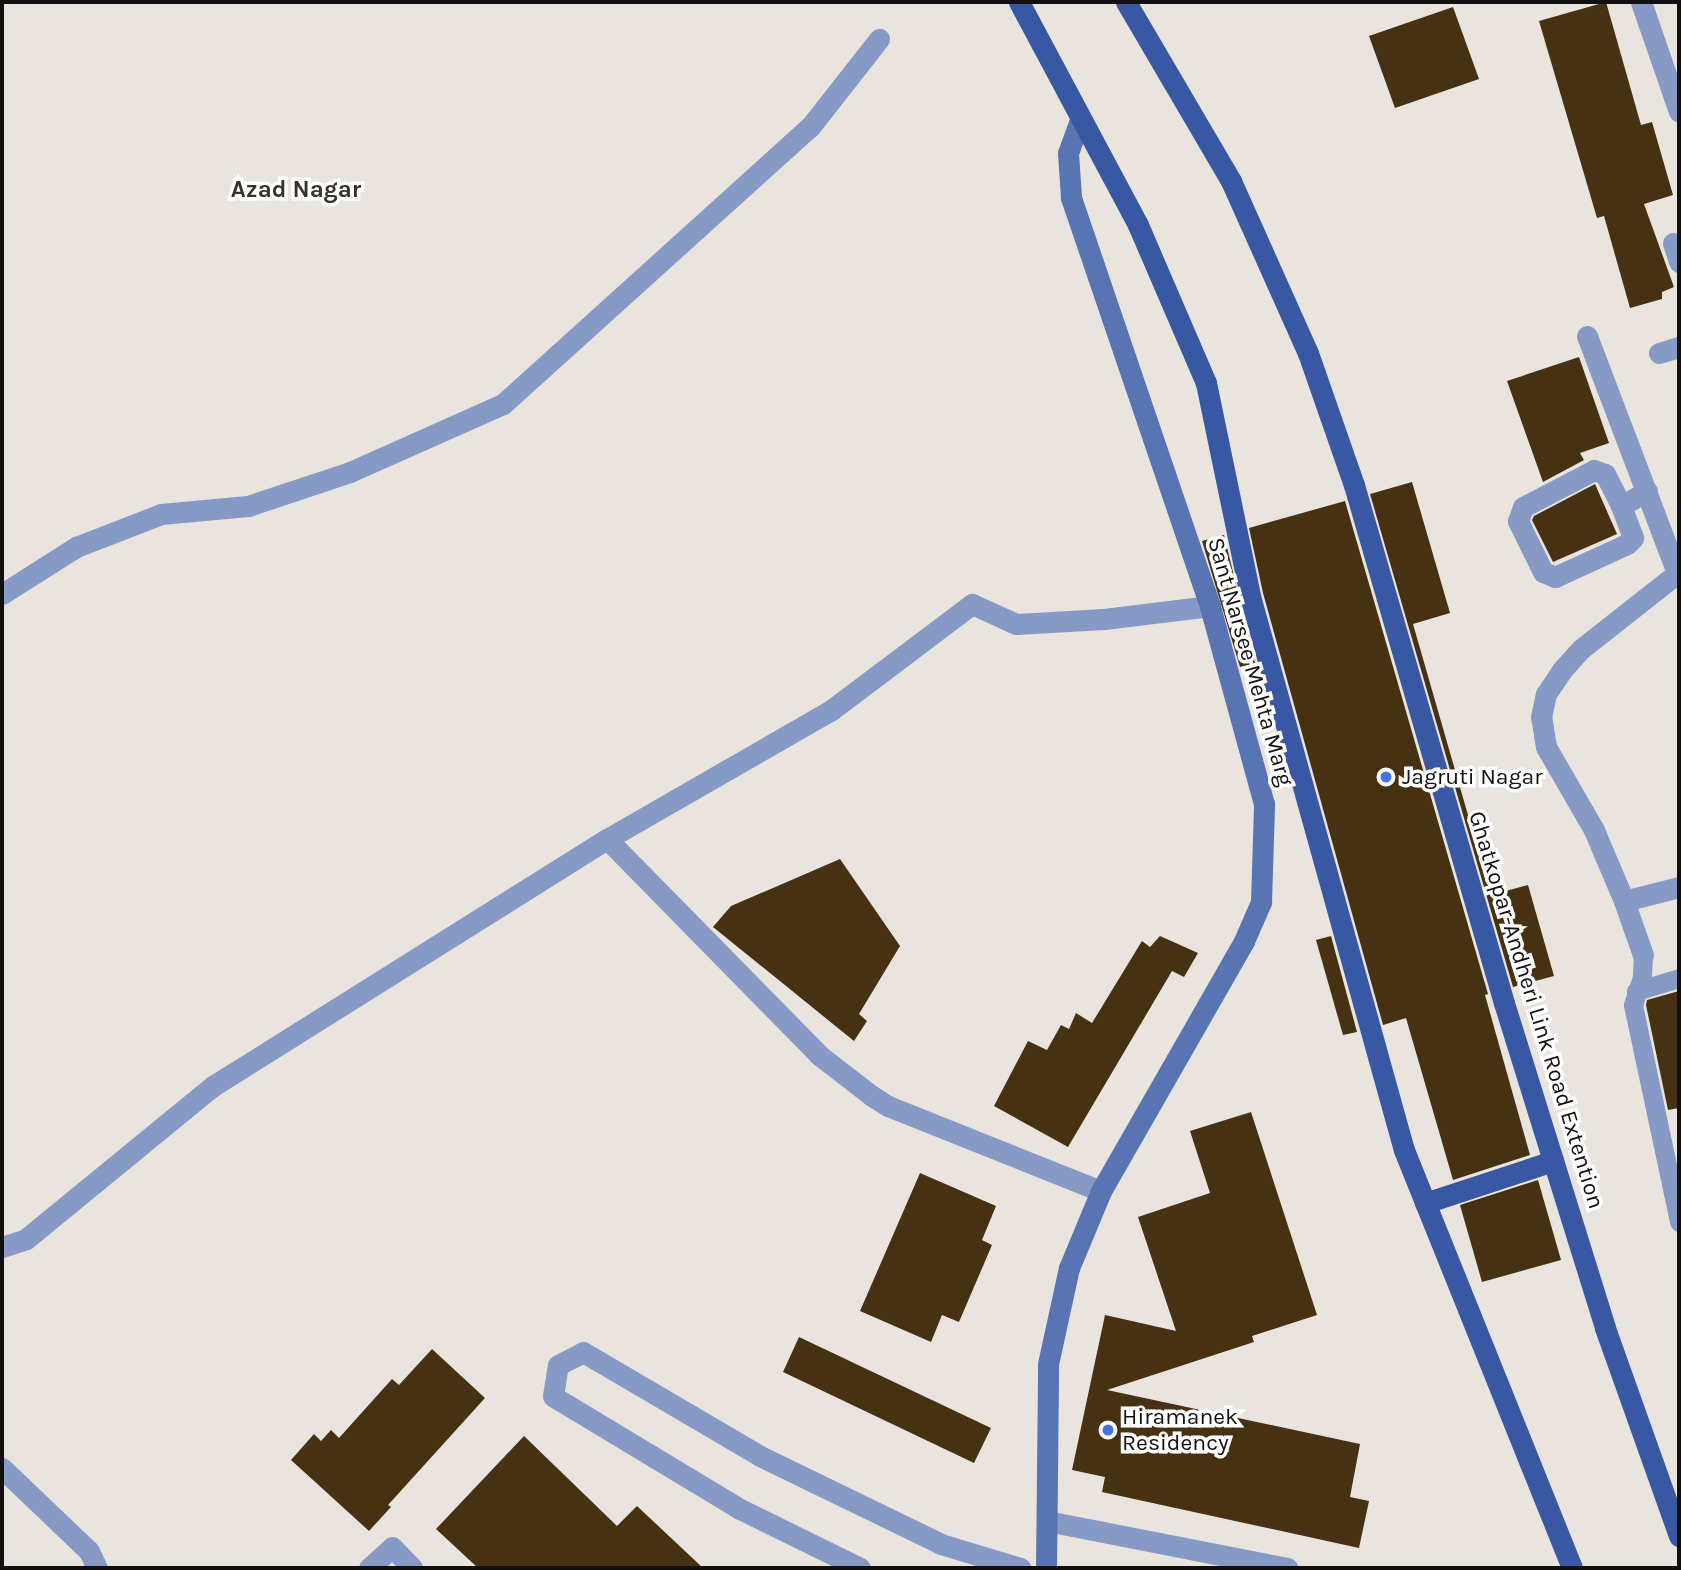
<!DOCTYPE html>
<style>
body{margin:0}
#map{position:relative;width:1681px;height:1570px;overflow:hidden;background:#e9e4dd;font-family:Karla,sans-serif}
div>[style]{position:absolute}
.building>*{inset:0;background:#463212}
.lane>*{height:19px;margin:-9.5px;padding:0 9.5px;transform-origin:9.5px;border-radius:9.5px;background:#869ac5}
.street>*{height:21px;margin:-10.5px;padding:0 10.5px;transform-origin:10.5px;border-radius:10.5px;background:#869ac5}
.secondary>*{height:21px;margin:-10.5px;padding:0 10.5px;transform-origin:10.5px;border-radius:10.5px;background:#5874b3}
.primary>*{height:21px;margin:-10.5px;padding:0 10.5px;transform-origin:10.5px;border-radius:10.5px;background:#3858a4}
.dots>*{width:19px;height:19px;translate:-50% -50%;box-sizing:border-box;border:4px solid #fff;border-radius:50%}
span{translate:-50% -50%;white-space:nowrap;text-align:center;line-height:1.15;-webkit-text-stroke:7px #fff;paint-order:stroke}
.street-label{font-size:23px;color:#12100e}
.poi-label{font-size:23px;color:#12100e}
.left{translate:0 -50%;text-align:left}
.neighbourhood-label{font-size:24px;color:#35312b;font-weight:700}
.frame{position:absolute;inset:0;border:4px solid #12100e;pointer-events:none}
</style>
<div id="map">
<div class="building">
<div style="clip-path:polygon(1606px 2px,1641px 125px,1652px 122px,1673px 195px,1644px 204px,1674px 287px,1662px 292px,1662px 299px,1630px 308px,1604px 216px,1597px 218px,1539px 21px)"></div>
<div style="clip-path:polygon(1453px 7px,1479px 79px,1395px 108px,1369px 36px)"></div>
<div style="clip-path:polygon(1579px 357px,1609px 443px,1580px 453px,1584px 460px,1543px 482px,1507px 381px)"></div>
<div style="clip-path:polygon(1412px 482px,1450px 613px,1413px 624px,1491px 895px,1528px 885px,1554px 976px,1513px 987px,1370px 494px)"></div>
<div style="clip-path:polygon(1595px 484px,1617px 534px,1553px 562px,1532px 520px,1534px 516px)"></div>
<div style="clip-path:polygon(1345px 501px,1488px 994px,1485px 995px,1530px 1155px,1453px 1180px,1406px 1018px,1383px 1025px,1263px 593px,1249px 528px)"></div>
<div style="clip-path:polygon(1224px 535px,1255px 663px,1240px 667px,1202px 541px)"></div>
<div style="clip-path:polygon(840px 859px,900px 946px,859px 1014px,867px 1021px,854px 1041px,713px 927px,731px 906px)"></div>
<div style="clip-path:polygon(1160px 936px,1198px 953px,1184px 977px,1172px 971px,1068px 1147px,994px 1106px,1028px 1041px,1047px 1050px,1061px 1025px,1069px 1029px,1076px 1013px,1092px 1023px,1142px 941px,1150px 947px)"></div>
<div style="clip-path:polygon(1331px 936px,1357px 1032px,1343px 1035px,1316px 940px)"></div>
<div style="clip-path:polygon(1679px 991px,1679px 1108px,1668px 1110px,1646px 1005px,1647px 1000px)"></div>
<div style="clip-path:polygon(1251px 1112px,1317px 1315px,1252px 1336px,1254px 1342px,1107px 1390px,1360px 1444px,1350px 1497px,1369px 1501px,1359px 1548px,1102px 1492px,1105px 1477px,1072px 1470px,1105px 1315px,1176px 1331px,1138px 1217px,1210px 1193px,1190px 1131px)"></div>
<div style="clip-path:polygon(920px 1173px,996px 1206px,982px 1240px,992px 1245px,959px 1322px,942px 1315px,931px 1342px,860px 1311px)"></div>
<div style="clip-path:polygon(1538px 1180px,1561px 1260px,1482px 1282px,1460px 1205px)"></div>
<div style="clip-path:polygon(799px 1337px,991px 1428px,974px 1463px,783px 1372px)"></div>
<div style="clip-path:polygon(432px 1349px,485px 1398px,388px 1505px,391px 1507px,369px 1531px,291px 1460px,314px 1434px,321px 1441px,331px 1430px,339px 1438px,392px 1379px,399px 1385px)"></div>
<div style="clip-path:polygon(524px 1436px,617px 1526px,637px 1506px,703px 1568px,478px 1568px,436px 1529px)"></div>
</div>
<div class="lane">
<div style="left:1643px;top:955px;width:22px;rotate:93deg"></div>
<div style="left:1642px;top:977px;width:29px;rotate:108deg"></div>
<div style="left:1633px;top:1005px;width:222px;rotate:78deg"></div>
<div style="left:1636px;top:991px;width:45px;rotate:-16.8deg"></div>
</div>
<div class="street">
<div style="left:1641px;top:2px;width:116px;rotate:70.9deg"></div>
<div style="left:1673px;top:243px;width:20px;rotate:72deg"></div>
<div style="left:1587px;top:336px;width:254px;rotate:69.2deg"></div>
<div style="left:1659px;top:353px;width:21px;rotate:-17deg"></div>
<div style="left:1621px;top:506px;width:34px;rotate:69deg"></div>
<div style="left:1633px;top:538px;width:8px;rotate:135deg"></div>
<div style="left:1627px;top:544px;width:79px;rotate:155.4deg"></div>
<div style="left:1555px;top:577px;width:13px;rotate:-157deg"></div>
<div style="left:1543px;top:572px;width:57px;rotate:-116.1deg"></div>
<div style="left:1518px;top:521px;width:15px;rotate:-70deg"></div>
<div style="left:1523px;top:507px;width:80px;rotate:-27.5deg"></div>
<div style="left:1594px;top:470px;width:12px;rotate:20deg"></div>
<div style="left:1605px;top:474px;width:36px;rotate:63deg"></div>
<div style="left:1621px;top:506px;width:30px;rotate:-30deg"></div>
<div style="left:2px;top:594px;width:88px;rotate:-32.4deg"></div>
<div style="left:76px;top:547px;width:91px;rotate:-21.2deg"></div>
<div style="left:161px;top:514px;width:87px;rotate:-5.3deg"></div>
<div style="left:248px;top:506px;width:108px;rotate:-18.4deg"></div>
<div style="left:350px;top:472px;width:167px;rotate:-24deg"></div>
<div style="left:503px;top:404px;width:413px;rotate:-42.1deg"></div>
<div style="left:810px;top:127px;width:112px;rotate:-51.9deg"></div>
<div style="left:607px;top:839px;width:303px;rotate:45.5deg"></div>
<div style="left:819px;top:1055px;width:67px;rotate:37.7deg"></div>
<div style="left:872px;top:1096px;width:19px;rotate:32deg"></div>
<div style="left:888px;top:1106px;width:229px;rotate:21.8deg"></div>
<div style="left:1624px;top:901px;width:57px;rotate:-14.3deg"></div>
<div style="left:1643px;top:955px;width:57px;rotate:-109.4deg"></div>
<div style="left:1624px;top:901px;width:77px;rotate:-112.9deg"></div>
<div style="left:1594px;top:830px;width:96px;rotate:-120deg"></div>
<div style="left:1546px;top:747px;width:30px;rotate:-99deg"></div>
<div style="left:1541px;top:717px;width:24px;rotate:-78deg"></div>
<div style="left:1546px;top:694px;width:29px;rotate:-56deg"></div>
<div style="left:1562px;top:670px;width:28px;rotate:-48deg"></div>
<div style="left:1581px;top:649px;width:125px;rotate:-38.2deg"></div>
<div style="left:2px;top:1247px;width:25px;rotate:-18deg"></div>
<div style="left:26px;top:1239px;width:242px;rotate:-39.3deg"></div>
<div style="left:213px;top:1086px;width:465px;rotate:-32.1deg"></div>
<div style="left:607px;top:839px;width:257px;rotate:-29.9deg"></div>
<div style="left:830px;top:711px;width:178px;rotate:-37deg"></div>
<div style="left:972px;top:604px;width:48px;rotate:24.4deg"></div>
<div style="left:1016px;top:624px;width:88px;rotate:-3.3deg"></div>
<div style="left:1104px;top:619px;width:107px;rotate:-7deg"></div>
<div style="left:2px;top:1468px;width:120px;rotate:43.7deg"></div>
<div style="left:89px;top:1551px;width:19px;rotate:65deg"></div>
<div style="left:1047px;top:1521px;width:245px;rotate:11.1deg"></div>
<div style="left:369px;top:1568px;width:31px;rotate:-42deg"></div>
<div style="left:392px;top:1547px;width:29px;rotate:46deg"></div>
<div style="left:860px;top:1568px;width:134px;rotate:-153.8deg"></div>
<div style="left:740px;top:1509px;width:218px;rotate:-148.9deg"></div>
<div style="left:553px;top:1396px;width:31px;rotate:-81deg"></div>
<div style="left:558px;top:1365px;width:28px;rotate:-27deg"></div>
<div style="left:583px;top:1352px;width:205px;rotate:30.4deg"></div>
<div style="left:760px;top:1456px;width:201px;rotate:25.9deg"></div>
<div style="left:941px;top:1544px;width:83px;rotate:16.9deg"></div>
</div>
<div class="secondary">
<div style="left:1046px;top:1568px;width:204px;rotate:-89.4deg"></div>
<div style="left:1048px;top:1364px;width:98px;rotate:-77.7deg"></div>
<div style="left:1069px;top:1268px;width:83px;rotate:-67.4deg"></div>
<div style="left:1101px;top:1191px;width:288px;rotate:-60.2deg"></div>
<div style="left:1244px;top:941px;width:43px;rotate:-66.4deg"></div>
<div style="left:1261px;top:902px;width:98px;rotate:-88.2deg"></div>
<div style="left:1264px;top:804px;width:205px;rotate:-105.3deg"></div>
<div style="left:1210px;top:606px;width:432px;rotate:-108.8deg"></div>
<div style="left:1071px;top:197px;width:44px;rotate:-93.9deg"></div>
<div style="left:1068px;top:153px;width:35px;rotate:-70deg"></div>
</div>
<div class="primary">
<div style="left:1019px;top:2px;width:253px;rotate:61.9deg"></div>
<div style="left:1138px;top:225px;width:172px;rotate:66.7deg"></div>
<div style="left:1206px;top:383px;width:217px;rotate:78.3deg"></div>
<div style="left:1250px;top:596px;width:575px;rotate:74.47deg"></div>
<div style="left:1404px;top:1150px;width:450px;rotate:68.1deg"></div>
<div style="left:1126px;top:2px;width:208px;rotate:59.6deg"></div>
<div style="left:1231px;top:181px;width:188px;rotate:65.9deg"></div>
<div style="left:1308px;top:353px;width:140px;rotate:70.8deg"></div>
<div style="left:1354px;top:485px;width:539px;rotate:73.85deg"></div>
<div style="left:1504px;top:1003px;width:340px;rotate:72.7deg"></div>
<div style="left:1605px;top:1328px;width:221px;rotate:70.4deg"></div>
<div style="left:1425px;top:1203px;width:135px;rotate:-18.2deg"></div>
</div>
<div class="dots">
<div style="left:1386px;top:777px;background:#4572e4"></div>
<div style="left:1108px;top:1430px;background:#4572e4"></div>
</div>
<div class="street-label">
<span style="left:1250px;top:662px;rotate:74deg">Sant Narsee Mehta Marg</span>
<span style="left:1536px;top:1010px;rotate:73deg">Ghatkopar-Andheri Link Road Extention</span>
</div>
<div class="poi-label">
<span class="left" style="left:1402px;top:777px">Jagruti Nagar</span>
<span class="left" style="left:1122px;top:1430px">Hiramanek<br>Residency</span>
</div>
<div class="neighbourhood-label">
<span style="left:296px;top:190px">Azad Nagar</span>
</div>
<div class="frame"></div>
</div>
